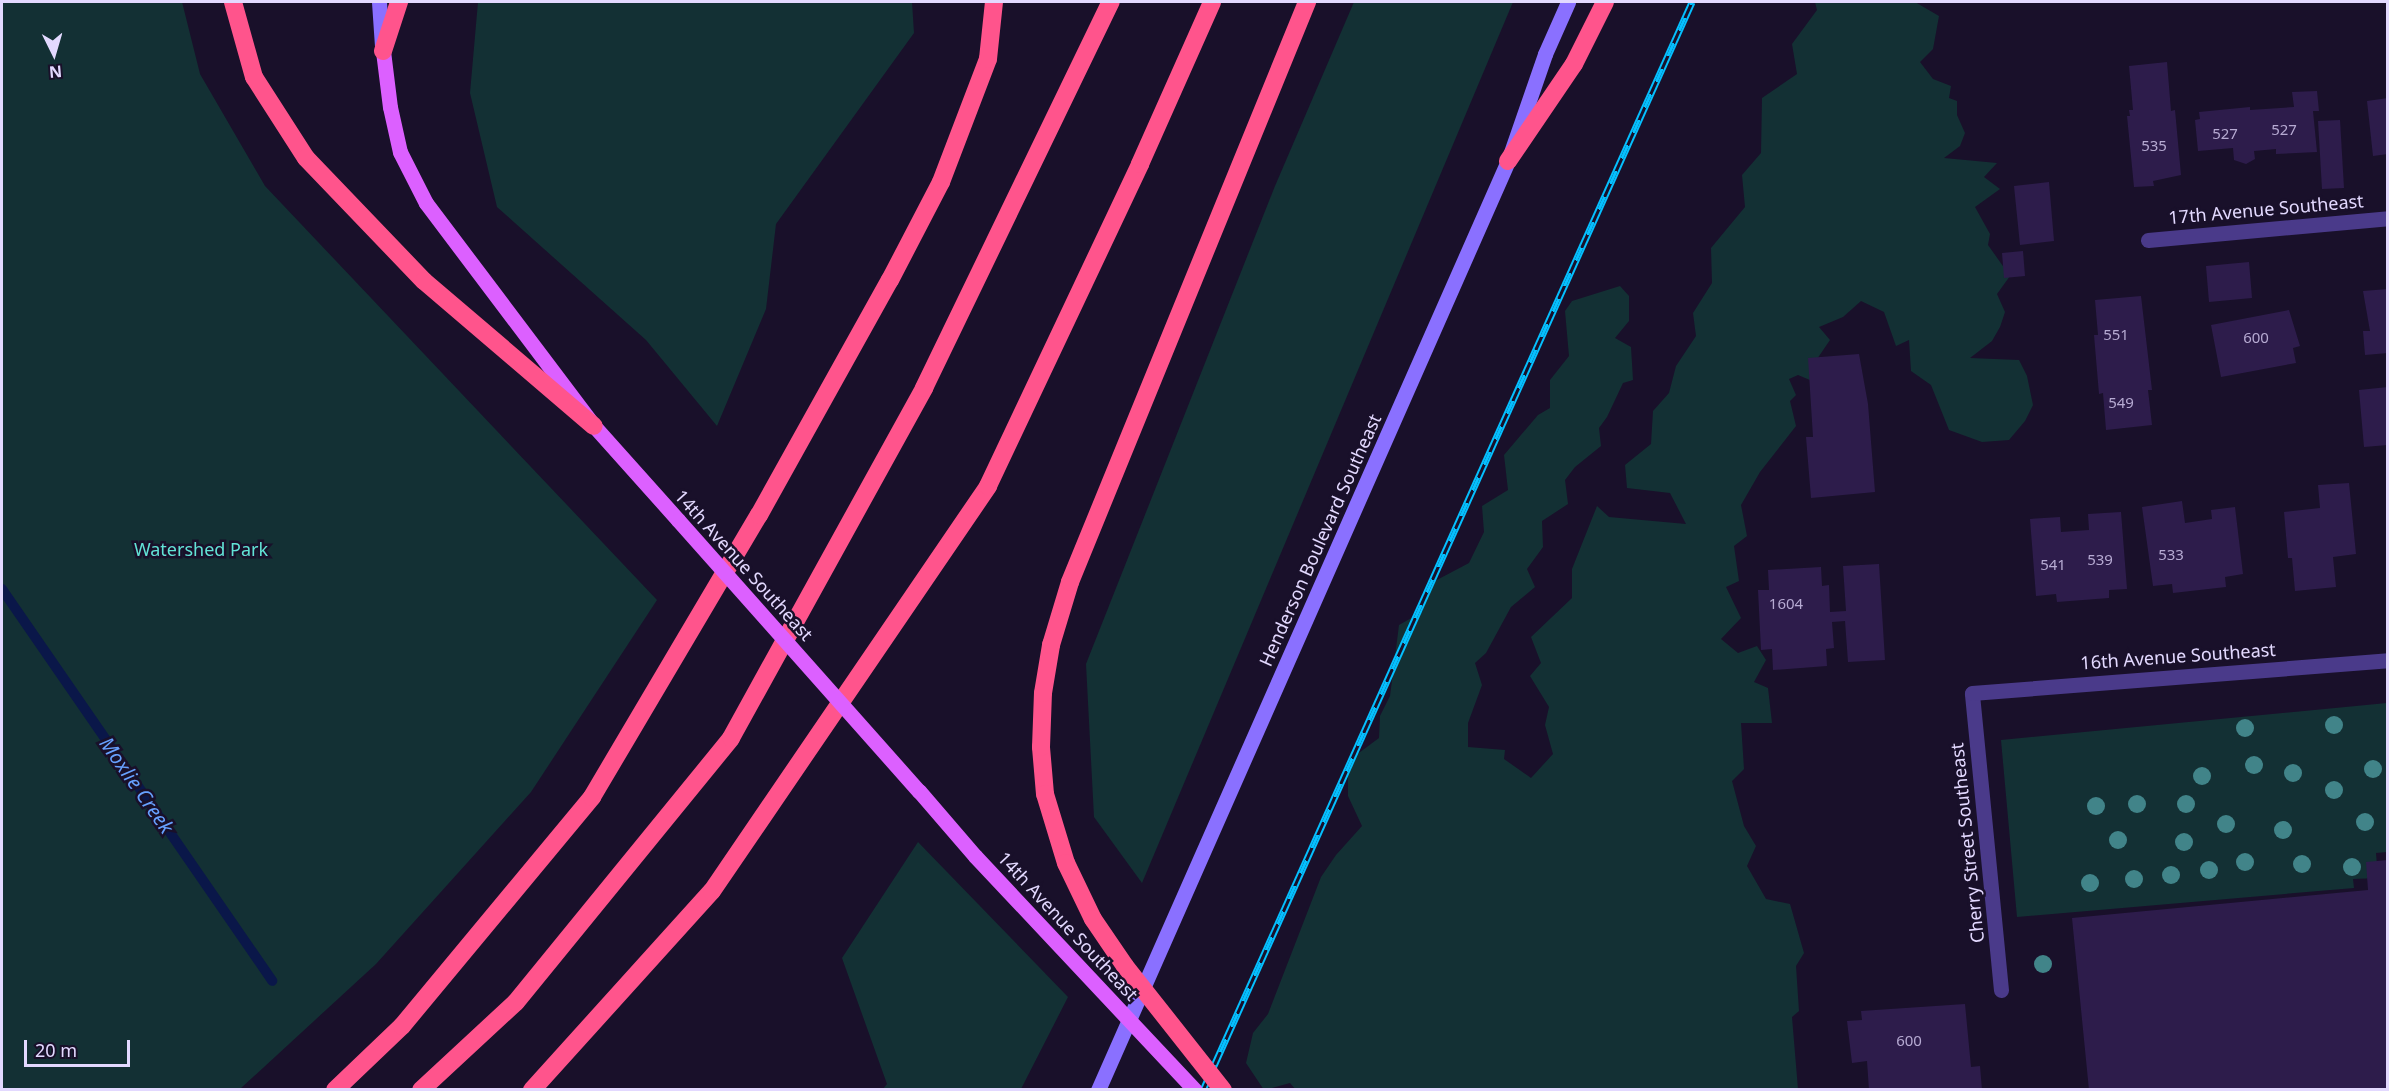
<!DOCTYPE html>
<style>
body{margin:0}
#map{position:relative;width:2389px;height:1091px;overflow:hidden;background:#19102a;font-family:"Noto Sans",sans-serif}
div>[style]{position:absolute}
.green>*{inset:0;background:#133034}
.stream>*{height:10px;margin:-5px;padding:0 5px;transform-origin:5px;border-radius:5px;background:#0a1749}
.building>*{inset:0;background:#2d1c4b}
.street>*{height:15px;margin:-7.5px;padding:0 7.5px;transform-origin:7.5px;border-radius:7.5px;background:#4a3a8a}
.secondary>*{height:15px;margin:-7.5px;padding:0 7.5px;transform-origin:7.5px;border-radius:7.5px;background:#8a70ff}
.primary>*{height:15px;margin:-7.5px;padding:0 7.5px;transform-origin:7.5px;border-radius:7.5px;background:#dc60ff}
.highway>*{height:18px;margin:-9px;padding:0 9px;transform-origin:9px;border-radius:9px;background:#ff548c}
.rail>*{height:7px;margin-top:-3.5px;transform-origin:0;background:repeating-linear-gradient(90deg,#19102a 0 14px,#05c0ff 0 28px);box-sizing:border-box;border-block:2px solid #05c0ff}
.primary-bridge>*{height:15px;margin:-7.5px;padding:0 7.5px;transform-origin:7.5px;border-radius:7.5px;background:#dc60ff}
.highway-bridge>*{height:18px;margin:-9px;padding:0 9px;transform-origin:9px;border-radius:9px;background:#ff548c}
.trees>*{width:18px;height:18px;margin:-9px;border-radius:50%;background:#418489}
span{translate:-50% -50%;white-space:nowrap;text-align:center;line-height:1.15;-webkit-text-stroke:5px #19102a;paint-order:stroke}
.number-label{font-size:15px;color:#b6aad2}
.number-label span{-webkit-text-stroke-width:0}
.street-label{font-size:18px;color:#e3d9ff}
.park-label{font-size:18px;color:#62e3d6}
.water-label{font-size:20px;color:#67a1ff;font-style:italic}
.frame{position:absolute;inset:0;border:3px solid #e3d9ff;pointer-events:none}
.north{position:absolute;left:24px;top:24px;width:60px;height:60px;-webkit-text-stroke:4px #19102a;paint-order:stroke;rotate:175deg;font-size:16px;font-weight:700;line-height:24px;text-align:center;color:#e3d9ff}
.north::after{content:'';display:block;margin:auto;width:21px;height:27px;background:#e3d9ff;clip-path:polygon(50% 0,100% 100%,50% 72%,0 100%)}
.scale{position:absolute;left:24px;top:1040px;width:106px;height:27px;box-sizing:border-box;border:3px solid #e3d9ff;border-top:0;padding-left:8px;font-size:18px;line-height:21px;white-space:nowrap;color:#e3d9ff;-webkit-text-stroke:4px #19102a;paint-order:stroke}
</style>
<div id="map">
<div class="green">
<div style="clip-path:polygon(2px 2px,182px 2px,200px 74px,265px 186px,657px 600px,531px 792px,376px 964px,240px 1089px,2px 1089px)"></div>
<div style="clip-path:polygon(478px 2px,912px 2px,914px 33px,776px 224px,766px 309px,717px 426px,646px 340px,497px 207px,470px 93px)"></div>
<div style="clip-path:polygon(1354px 2px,1513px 2px,1142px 883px,1094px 817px,1086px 664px,1275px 186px)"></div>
<div style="clip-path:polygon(1815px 2px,1915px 2px,1939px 16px,1933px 49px,1920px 62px,1933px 79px,1951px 86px,1949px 98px,1957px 101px,1957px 115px,1965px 133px,1960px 146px,1944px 158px,1997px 163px,1984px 177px,2000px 189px,1975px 207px,1990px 234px,1988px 245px,2010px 276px,1997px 294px,2005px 312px,2000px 327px,1992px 341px,1970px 358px,2019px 360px,2027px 376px,2033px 405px,2025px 421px,2009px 440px,1982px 442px,1949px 430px,1931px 385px,1911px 371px,1909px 340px,1896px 346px,1884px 312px,1861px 301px,1843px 317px,1819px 327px,1830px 340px,1815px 362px,1817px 383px,1798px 375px,1789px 379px,1796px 395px,1790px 401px,1796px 426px,1760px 472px,1741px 505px,1747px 536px,1734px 546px,1739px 581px,1726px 587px,1741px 618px,1721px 639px,1738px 653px,1757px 646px,1766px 660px,1754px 682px,1768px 688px,1772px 723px,1741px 723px,1744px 769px,1732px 781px,1744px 826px,1756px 846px,1747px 866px,1766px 899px,1790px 904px,1804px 953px,1796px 966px,1799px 1011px,1792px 1017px,1798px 1089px,1296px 1090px,1290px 1083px,1264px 1090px,1246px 1063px,1253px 1033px,1268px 1014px,1321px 877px,1336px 855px,1362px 826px,1348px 796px,1348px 761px,1379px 738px,1380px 716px,1390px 696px,1399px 625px,1422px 612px,1433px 582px,1469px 563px,1484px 532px,1482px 506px,1508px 490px,1504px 455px,1538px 415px,1550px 408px,1550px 380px,1569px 356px,1565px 311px,1572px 301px,1620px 286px,1629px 296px,1629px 321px,1615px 338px,1631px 347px,1633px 380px,1623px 383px,1607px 417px,1599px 428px,1601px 446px,1575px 467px,1565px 480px,1568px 504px,1542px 521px,1543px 547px,1527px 569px,1535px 587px,1511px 607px,1486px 653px,1475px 663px,1482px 685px,1468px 723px,1468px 747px,1505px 750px,1504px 759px,1531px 778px,1553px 754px,1545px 725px,1549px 707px,1530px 676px,1541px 663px,1531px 637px,1572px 598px,1572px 569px,1597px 506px,1609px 517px,1686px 524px,1670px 493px,1627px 488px,1625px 465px,1651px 444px,1653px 411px,1669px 393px,1676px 366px,1696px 336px,1693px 313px,1712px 283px,1711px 248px,1745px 207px,1742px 175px,1761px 153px,1762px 98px,1797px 74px,1792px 44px,1817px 10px)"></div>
<div style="clip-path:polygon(2387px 703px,2387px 852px,2376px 853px,2378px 878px,2353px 879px,2354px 888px,2017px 917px,2001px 740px)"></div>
<div style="clip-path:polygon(918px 842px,1068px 997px,1021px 1089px,883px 1089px,887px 1084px,842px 958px)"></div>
</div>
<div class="stream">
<div style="left:2px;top:589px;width:476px;rotate:55.4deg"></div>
</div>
<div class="building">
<div style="clip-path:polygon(2167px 62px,2171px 111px,2175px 110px,2181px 175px,2153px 181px,2154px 186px,2134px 187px,2127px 116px,2130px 116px,2129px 110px,2133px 110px,2129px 66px)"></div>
<div style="clip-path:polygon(2317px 91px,2319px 111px,2313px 111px,2317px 152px,2276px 154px,2276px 149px,2254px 151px,2255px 159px,2246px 164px,2234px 160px,2233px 148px,2198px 151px,2195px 120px,2200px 119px,2199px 112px,2250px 107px,2250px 110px,2294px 107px,2292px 92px)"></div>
<div style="clip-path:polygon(2388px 98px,2388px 154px,2373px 156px,2367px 101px)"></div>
<div style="clip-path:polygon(2340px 120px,2344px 188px,2322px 189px,2318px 121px)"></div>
<div style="clip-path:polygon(2049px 182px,2054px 241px,2020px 245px,2014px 186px)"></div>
<div style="clip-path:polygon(2023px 251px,2025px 276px,2004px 278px,2002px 253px)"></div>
<div style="clip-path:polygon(2249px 262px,2252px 298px,2209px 302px,2206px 266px)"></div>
<div style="clip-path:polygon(2388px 289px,2388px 353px,2365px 355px,2363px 331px,2370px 331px,2363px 291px)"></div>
<div style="clip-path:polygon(2141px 296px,2152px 390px,2148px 390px,2152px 425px,2106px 430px,2103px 393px,2099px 394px,2094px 335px,2098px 335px,2095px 300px)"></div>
<div style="clip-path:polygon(2289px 310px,2300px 346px,2293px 348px,2296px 363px,2221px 377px,2211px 325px)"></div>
<div style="clip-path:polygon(1859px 354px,1868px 404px,1875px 492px,1811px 498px,1806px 437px,1813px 437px,1808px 358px)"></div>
<div style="clip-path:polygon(2388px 387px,2388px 445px,2364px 447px,2359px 390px)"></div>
<div style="clip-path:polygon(2349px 483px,2356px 554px,2333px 557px,2336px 587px,2295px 591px,2292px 558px,2288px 558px,2284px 512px,2320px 508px,2318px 485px)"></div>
<div style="clip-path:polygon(2182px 501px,2185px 523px,2212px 519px,2211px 510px,2235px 507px,2243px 574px,2225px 577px,2226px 587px,2173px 593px,2172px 584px,2153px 586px,2142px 507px)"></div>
<div style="clip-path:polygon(2121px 512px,2127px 589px,2109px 590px,2109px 598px,2057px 602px,2056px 594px,2036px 596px,2030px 519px,2060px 517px,2061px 532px,2089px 530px,2088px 514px)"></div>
<div style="clip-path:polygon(1879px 564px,1885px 660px,1848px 662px,1845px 621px,1832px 622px,1834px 648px,1826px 649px,1827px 666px,1773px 670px,1772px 649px,1761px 650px,1758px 590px,1769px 590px,1768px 570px,1821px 567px,1822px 586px,1829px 585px,1830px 612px,1846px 611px,1843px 566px)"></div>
<div style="clip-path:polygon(2388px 860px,2388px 1090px,2089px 1090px,2072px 918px,2368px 890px,2366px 862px)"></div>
<div style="clip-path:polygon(1965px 1004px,1971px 1067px,1980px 1066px,1982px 1090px,1869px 1090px,1867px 1061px,1852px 1063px,1847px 1021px,1862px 1020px,1861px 1011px)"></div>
</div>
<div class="street">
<div style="left:2148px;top:240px;width:241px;rotate:-5.2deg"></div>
<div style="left:2001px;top:990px;width:298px;rotate:-95.6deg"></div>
<div style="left:1972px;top:693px;width:417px;rotate:-4.5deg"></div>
</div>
<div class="secondary">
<div style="left:379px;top:2px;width:44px;rotate:86.1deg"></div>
<div style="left:1098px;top:1090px;width:1015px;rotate:-66.19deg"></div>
<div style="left:1508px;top:161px;width:113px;rotate:-70.9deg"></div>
<div style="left:1545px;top:54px;width:57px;rotate:-66.1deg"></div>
</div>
<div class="primary">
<div style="left:383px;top:51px;width:56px;rotate:82.9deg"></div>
<div style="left:390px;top:107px;width:46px;rotate:77.5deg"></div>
<div style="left:400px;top:152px;width:57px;rotate:63deg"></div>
<div style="left:426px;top:203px;width:279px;rotate:53deg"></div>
<div style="left:594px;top:426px;width:126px;rotate:48.2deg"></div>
<div style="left:919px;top:791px;width:86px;rotate:49.3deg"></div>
</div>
<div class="highway">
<div style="left:233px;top:2px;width:78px;rotate:74.4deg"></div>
<div style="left:254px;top:77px;width:96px;rotate:57.3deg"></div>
<div style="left:306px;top:158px;width:170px;rotate:46.2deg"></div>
<div style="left:424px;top:281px;width:223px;rotate:40.5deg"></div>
<div style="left:383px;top:51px;width:52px;rotate:-71.9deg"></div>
<div style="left:1508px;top:161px;width:117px;rotate:-55.8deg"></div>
<div style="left:1574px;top:64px;width:69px;rotate:-63.4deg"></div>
<div style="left:1045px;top:794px;width:47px;rotate:-94.9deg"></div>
<div style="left:1041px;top:747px;width:54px;rotate:-87.9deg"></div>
<div style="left:1043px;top:693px;width:49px;rotate:-80.5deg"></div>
<div style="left:1051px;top:645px;width:66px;rotate:-73.2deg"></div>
<div style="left:1070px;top:582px;width:627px;rotate:-67.77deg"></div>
<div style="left:335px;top:1090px;width:93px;rotate:-43.7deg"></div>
<div style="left:402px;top:1026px;width:298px;rotate:-50.3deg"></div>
<div style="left:592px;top:797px;width:328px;rotate:-59.4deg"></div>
<div style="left:759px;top:515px;width:269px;rotate:-60.9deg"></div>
<div style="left:890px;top:280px;width:110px;rotate:-62.5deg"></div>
<div style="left:941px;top:182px;width:132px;rotate:-69.1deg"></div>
<div style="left:988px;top:59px;width:57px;rotate:-84deg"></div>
<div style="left:421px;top:1090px;width:129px;rotate:-42.8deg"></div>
<div style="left:516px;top:1002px;width:340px;rotate:-50.8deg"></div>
<div style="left:731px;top:738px;width:400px;rotate:-61.1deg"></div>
<div style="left:924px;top:388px;width:429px;rotate:-64.2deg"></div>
<div style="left:532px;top:1090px;width:268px;rotate:-47.9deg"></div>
<div style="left:712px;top:891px;width:490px;rotate:-55.7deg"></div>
<div style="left:988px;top:486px;width:356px;rotate:-64.7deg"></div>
<div style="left:1140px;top:164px;width:177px;rotate:-66deg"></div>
</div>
<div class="rail">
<div style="left:1203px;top:1090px;width:1193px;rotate:-65.8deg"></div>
</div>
<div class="primary-bridge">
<div style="left:678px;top:520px;width:363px;rotate:48.4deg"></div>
<div style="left:975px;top:856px;width:321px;rotate:46.8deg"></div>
</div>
<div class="highway-bridge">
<div style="left:1045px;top:794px;width:72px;rotate:73.1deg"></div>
<div style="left:1066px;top:863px;width:62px;rotate:64.3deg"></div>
<div style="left:1093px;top:919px;width:57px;rotate:55.8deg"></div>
<div style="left:1125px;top:966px;width:158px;rotate:51.7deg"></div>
</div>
<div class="trees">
<div style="left:2334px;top:725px"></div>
<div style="left:2245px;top:728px"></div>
<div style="left:2254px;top:765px"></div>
<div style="left:2373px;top:769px"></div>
<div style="left:2293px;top:773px"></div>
<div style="left:2202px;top:776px"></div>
<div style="left:2334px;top:790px"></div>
<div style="left:2137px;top:804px"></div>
<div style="left:2186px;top:804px"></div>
<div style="left:2096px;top:806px"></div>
<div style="left:2365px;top:822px"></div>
<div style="left:2226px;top:824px"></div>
<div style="left:2283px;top:830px"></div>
<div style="left:2118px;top:840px"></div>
<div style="left:2184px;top:842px"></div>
<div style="left:2245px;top:862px"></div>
<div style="left:2302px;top:864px"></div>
<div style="left:2352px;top:867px"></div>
<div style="left:2209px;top:870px"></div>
<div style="left:2171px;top:875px"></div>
<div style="left:2134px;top:879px"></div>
<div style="left:2090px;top:883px"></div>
<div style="left:2043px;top:964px"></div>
</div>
<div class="number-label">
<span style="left:2284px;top:130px">527</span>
<span style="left:2225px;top:134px">527</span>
<span style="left:2154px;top:146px">535</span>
<span style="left:2116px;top:335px">551</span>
<span style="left:2256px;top:338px">600</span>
<span style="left:2121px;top:403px">549</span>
<span style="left:2171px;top:555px">533</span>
<span style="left:2100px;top:560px">539</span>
<span style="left:2053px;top:565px">541</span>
<span style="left:1786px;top:604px">1604</span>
<span style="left:1909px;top:1041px">600</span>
</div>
<div class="street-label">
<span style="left:2266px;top:209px;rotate:-5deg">17th Avenue Southeast</span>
<span style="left:1320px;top:540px;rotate:-66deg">Henderson Boulevard Southeast</span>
<span style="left:744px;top:565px;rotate:48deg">14th Avenue Southeast</span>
<span style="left:2178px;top:656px;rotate:-4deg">16th Avenue Southeast</span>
<span style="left:1967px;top:843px;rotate:-96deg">Cherry Street Southeast</span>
<span style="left:1068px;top:926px;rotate:47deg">14th Avenue Southeast</span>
</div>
<div class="park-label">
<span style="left:201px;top:549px">Watershed Park</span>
</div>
<div class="water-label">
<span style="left:137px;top:785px;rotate:55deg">Moxlie Creek</span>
</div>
<div class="frame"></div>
<div class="north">N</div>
<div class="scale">20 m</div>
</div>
